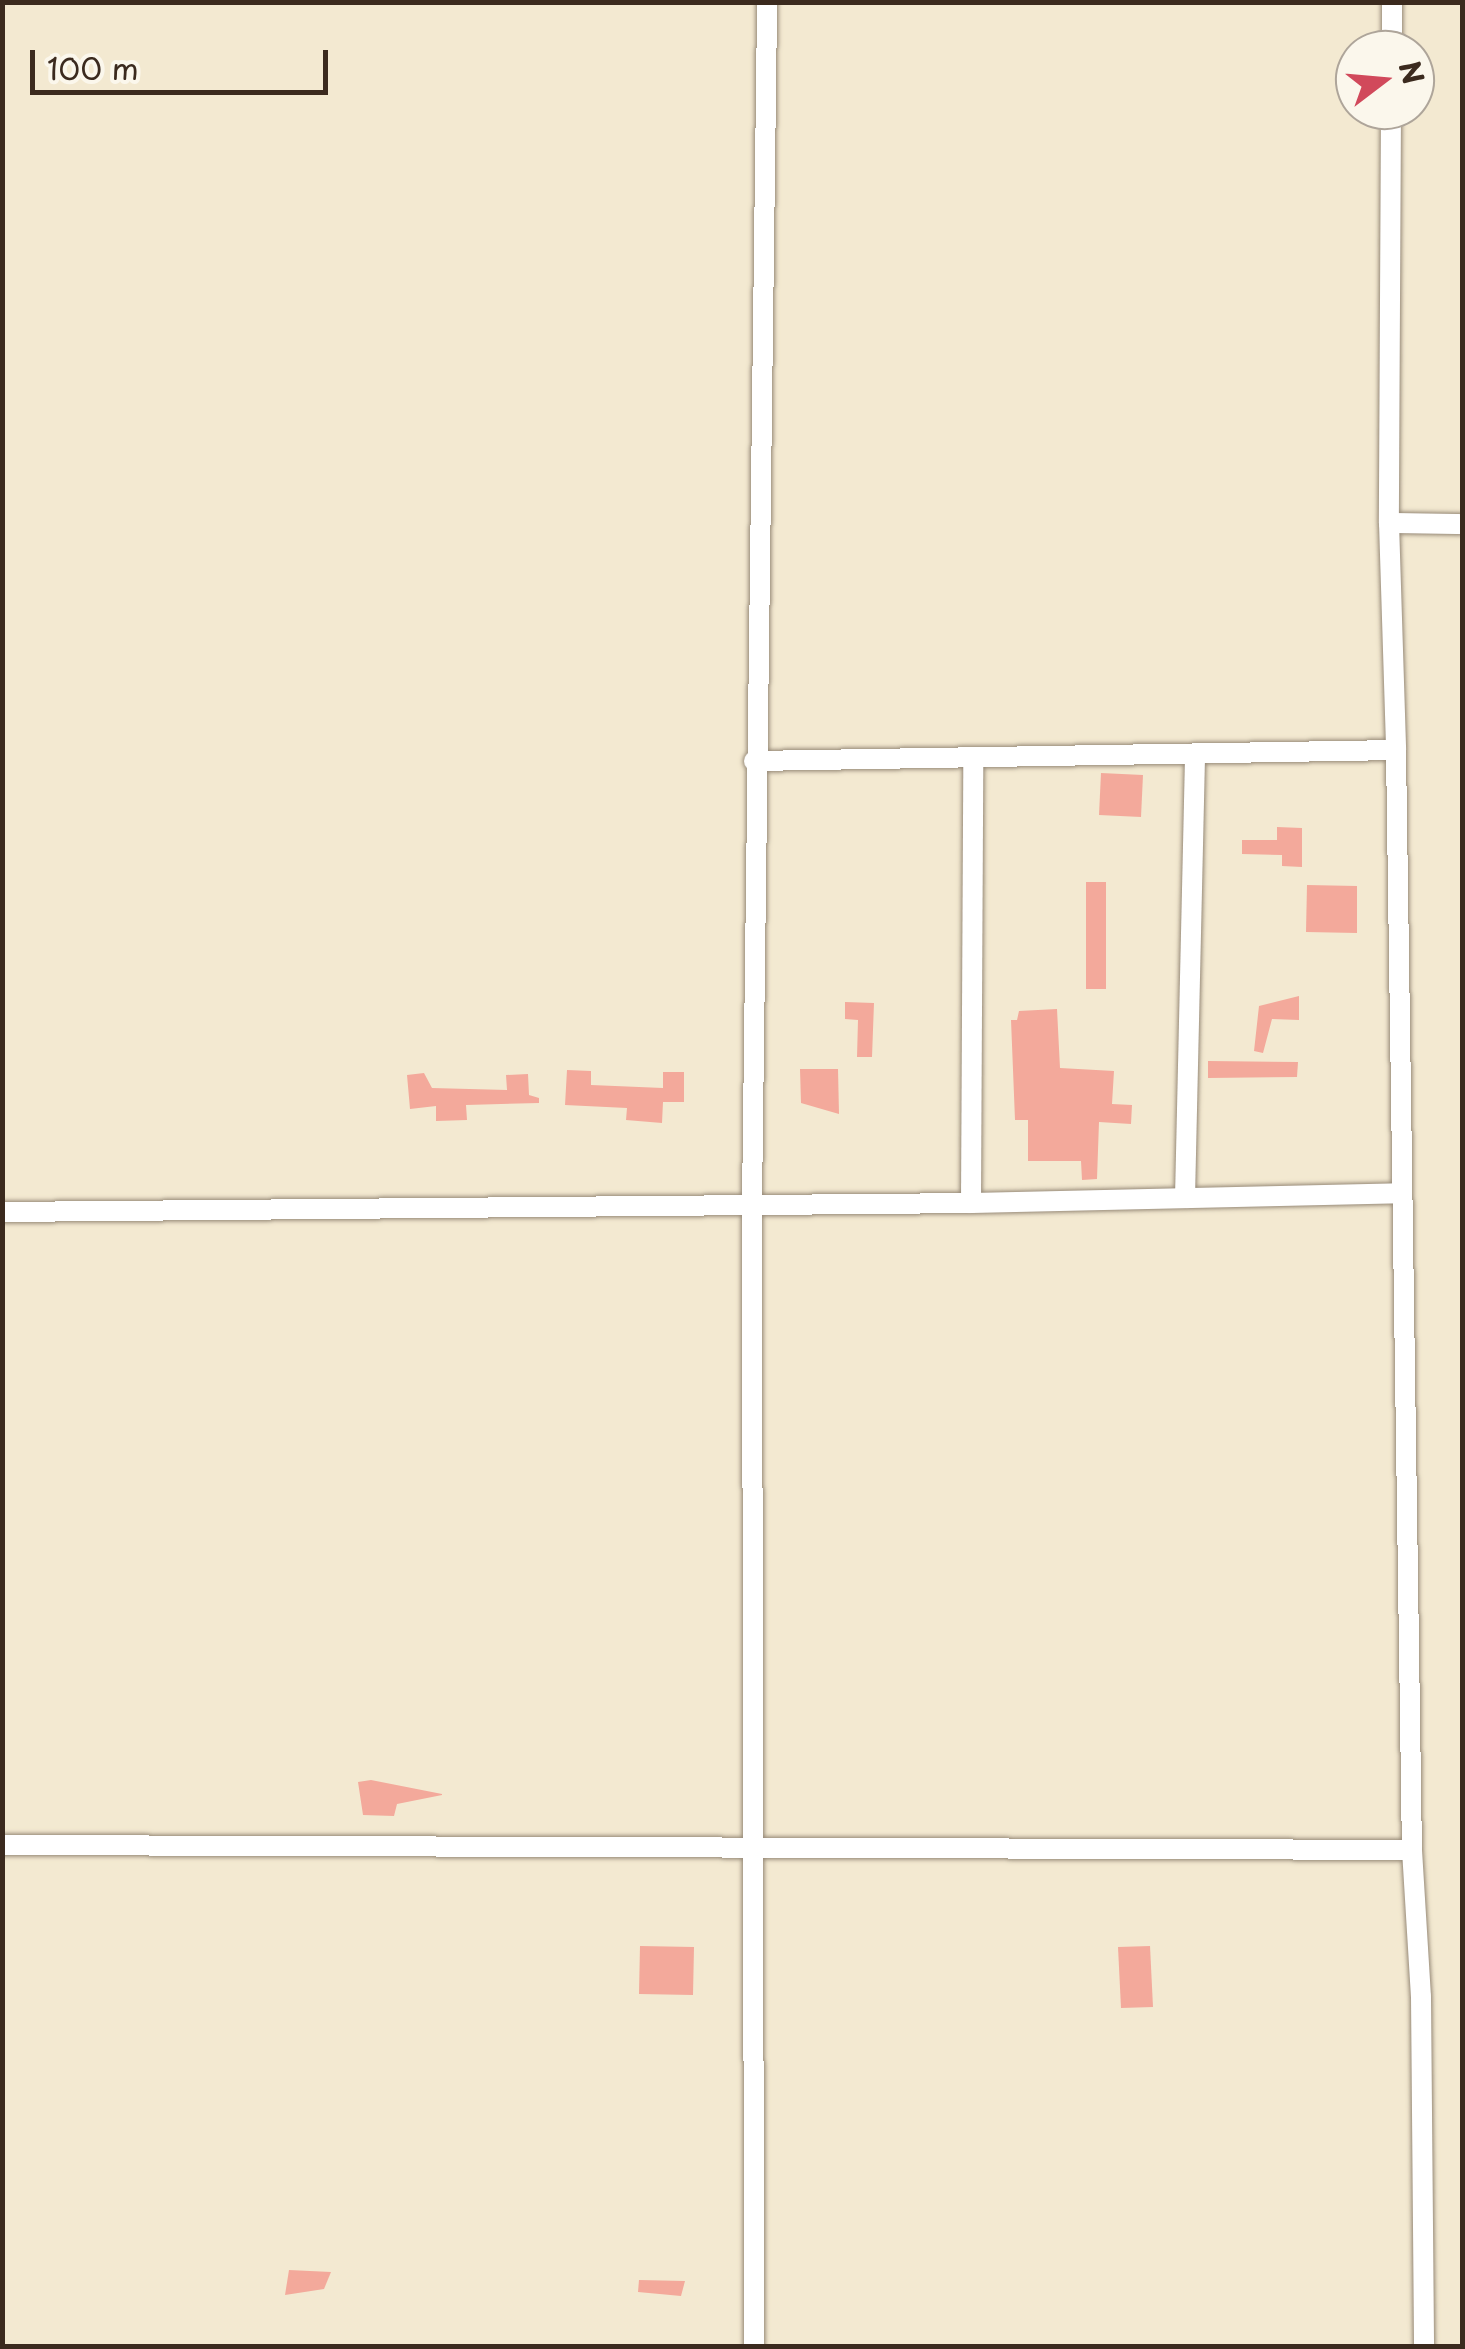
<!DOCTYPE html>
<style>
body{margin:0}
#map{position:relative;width:1465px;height:2349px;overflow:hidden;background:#f3e9d1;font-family:"Playpen Sans",sans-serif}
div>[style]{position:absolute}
.building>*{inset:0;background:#f3a99b}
.roads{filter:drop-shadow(0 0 2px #978a78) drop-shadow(0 0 2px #978a78)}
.minor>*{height:20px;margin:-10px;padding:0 10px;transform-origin:10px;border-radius:10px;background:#fff}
span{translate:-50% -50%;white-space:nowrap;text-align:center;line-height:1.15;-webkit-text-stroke:10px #fbf7ec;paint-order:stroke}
.frame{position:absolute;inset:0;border:5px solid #3b2a1e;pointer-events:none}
.north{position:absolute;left:1335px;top:30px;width:100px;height:100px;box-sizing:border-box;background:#fbf7ec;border:2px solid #aea59a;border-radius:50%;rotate:74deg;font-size:28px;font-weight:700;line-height:40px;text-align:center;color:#3b2a1e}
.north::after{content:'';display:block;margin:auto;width:35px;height:45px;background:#d1495b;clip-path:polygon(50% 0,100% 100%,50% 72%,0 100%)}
.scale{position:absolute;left:30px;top:50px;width:298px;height:45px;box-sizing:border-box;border:5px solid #3b2a1e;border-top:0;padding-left:12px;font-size:30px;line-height:35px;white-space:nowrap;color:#3b2a1e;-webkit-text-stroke:8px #fbf7ec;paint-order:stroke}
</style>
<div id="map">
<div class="building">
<div style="clip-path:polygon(1101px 773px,1143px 775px,1141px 817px,1099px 815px)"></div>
<div style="clip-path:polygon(1277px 827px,1302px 828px,1302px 867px,1282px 866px,1282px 855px,1242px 854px,1242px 840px,1277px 840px)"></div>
<div style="clip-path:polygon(1086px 882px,1106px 882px,1106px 989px,1086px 989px)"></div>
<div style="clip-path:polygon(1307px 885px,1357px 886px,1357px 933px,1306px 932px)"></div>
<div style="clip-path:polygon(1299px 996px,1299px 1020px,1272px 1019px,1263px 1053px,1254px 1051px,1259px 1006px)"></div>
<div style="clip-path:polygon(845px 1002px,874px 1003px,872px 1057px,857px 1057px,858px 1020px,845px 1019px)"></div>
<div style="clip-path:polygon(1057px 1009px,1060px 1068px,1114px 1071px,1112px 1104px,1132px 1105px,1131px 1124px,1099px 1122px,1097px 1179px,1082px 1180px,1081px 1161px,1028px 1161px,1028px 1120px,1015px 1120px,1011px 1020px,1017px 1020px,1019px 1011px)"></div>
<div style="clip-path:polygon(1208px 1061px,1298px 1062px,1297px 1077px,1208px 1078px)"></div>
<div style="clip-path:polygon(800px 1069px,838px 1069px,839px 1114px,801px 1103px)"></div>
<div style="clip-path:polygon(567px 1070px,591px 1071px,591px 1085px,663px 1088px,663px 1072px,684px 1072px,684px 1102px,663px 1102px,662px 1123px,626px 1120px,627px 1108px,565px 1105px)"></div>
<div style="clip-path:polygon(424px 1073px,432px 1088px,507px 1090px,506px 1075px,528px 1074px,529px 1095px,539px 1098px,539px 1103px,466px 1105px,467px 1120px,436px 1121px,436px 1106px,410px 1109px,407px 1075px)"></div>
<div style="clip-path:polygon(371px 1780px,442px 1794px,442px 1795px,397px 1804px,394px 1816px,363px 1815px,358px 1782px)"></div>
<div style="clip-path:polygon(640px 1946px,694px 1947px,693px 1995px,639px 1994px)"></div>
<div style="clip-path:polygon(1150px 1946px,1153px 2007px,1121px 2008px,1118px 1947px)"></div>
<div style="clip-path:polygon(289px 2270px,331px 2272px,324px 2289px,285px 2295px)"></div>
<div style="clip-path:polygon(639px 2280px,685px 2281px,681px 2296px,638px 2292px)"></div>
</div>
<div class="roads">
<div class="minor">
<div style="left:1392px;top:50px;width:48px;rotate:-90deg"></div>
<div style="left:1391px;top:110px;width:413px;rotate:90.3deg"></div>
<div style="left:1389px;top:523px;width:227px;rotate:88.2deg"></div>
<div style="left:1396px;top:750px;width:1100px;rotate:89.17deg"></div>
<div style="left:1412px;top:1850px;width:147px;rotate:86.5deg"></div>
<div style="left:1421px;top:1997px;width:349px;rotate:89.5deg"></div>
<div style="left:1389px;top:523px;width:73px;rotate:0.8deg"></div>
<div style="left:754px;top:761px;width:642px;rotate:-0.98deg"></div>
<div style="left:1185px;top:1198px;width:443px;rotate:-88.7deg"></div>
<div style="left:971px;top:1203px;width:444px;rotate:-89.7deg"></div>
<div style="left:2px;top:1212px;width:969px;rotate:-0.53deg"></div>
<div style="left:971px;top:1203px;width:431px;rotate:-1.3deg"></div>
<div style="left:2px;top:1845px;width:1410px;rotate:0.2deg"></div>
<div style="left:754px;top:2346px;width:1143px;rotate:-90.1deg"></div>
<div style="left:752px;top:1203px;width:1201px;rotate:-89.28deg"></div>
</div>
</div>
<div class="frame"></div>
<div class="north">N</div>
<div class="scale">100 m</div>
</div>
